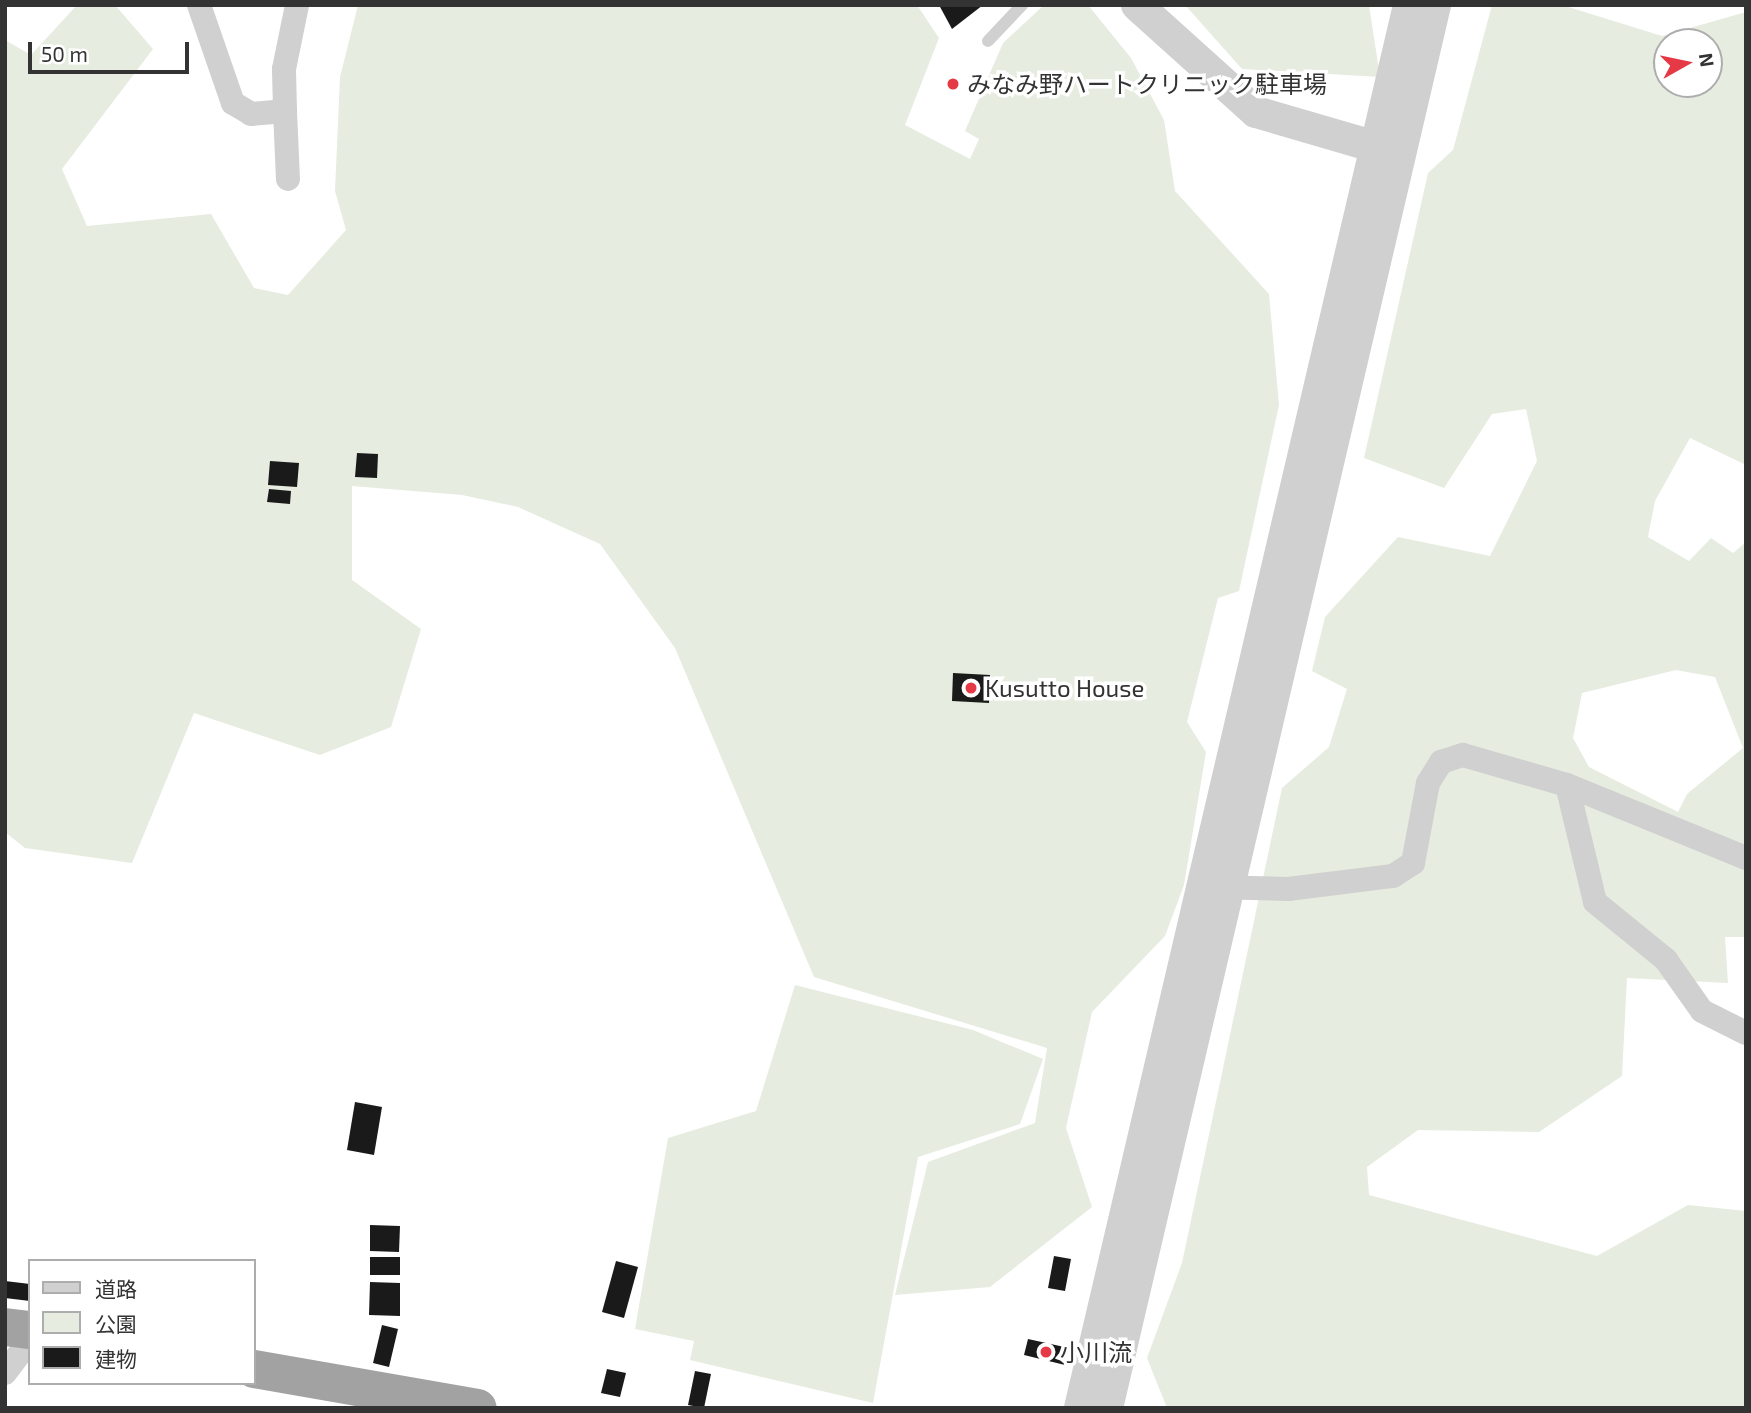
<!DOCTYPE html>
<meta charset="utf-8">
<style>
body{margin:0}
#map{position:relative;width:1751px;height:1413px;overflow:hidden;background:#fff;font-family:"Exo 2","Noto Sans JP",sans-serif}
div>[style]{position:absolute}
.green>*{inset:0;background:#e6ecdf}
.building>*{inset:0;background:#1a1a1a}
.service>*{height:12px;margin:-6px;padding:0 6px;transform-origin:6px;border-radius:6px;background:#d0d0d0}
.minor>*{height:24px;margin:-12px;padding:0 12px;transform-origin:12px;border-radius:12px;background:#d0d0d0}
.tertiary>*{height:32px;margin:-16px;padding:0 16px;transform-origin:16px;border-radius:16px;background:#d0d0d0}
.trunk>*{height:38px;margin:-19px;padding:0 19px;transform-origin:19px;border-radius:19px;background:#a2a2a2}
.dots>*{width:19px;height:19px;translate:-50% -50%;box-sizing:border-box;border:4px solid #fff;border-radius:50%}
span{translate:-50% -50%;white-space:nowrap;text-align:center;line-height:1.15;-webkit-text-stroke:7px #fff;paint-order:stroke}
.poi-label{font-size:24px;color:#333}
.left{translate:0 -50%;text-align:left}
.frame{position:absolute;inset:0;border:7px solid #333;pointer-events:none}
.legend{position:absolute;left:28px;top:1259px;width:228px;height:126px;box-sizing:border-box;background:#fff;border:2px solid #adadad;margin:0;padding:9px 12px;list-style:none;font-size:21px;color:#333}
.legend li{display:flex;align-items:center;gap:14px;height:35px}
.legend b{width:35px;border:2px solid #adadad}
.north{position:absolute;left:1653px;top:28px;width:70px;height:70px;box-sizing:border-box;background:#fff;border:2px solid #adadad;border-radius:50%;rotate:81deg;font-size:19px;font-weight:700;line-height:28px;text-align:center;color:#333}
.north::after{content:'';display:block;margin:auto;width:24px;height:32px;background:#e63946;clip-path:polygon(50% 0,100% 100%,50% 72%,0 100%)}
.scale{position:absolute;left:28px;top:42px;width:161px;height:32px;box-sizing:border-box;border:4px solid #333;border-top:0;padding-left:9px;font-size:21px;line-height:24px;white-space:nowrap;color:#333;-webkit-text-stroke:5px #fff;paint-order:stroke}
</style>
<div id="map">
<div class="green">
<div style="clip-path:polygon(77px 5px,115px 5px,153px 49px,62px 169px,87px 226px,211px 214px,254px 288px,288px 295px,346px 230px,335px 191px,340px 77px,358px 5px,917px 5px,939px 38px,905px 125px,970px 159px,979px 139px,965px 131px,1003px 43px,1044px 5px,1088px 5px,1131px 58px,1164px 120px,1175px 191px,1269px 294px,1279px 405px,1239px 591px,1218px 598px,1187px 722px,1206px 752px,1184px 885px,1165px 936px,1092px 1012px,1066px 1128px,1092px 1207px,990px 1287px,895px 1295px,928px 1162px,1035px 1123px,1047px 1048px,814px 977px,675px 648px,600px 544px,518px 507px,462px 495px,352px 486px,352px 580px,421px 629px,391px 727px,320px 755px,194px 713px,132px 863px,25px 848px,5px 832px,5px 40px,31px 55px)"></div>
<div style="clip-path:polygon(1185px 5px,1369px 5px,1380px 77px,1242px 69px)"></div>
<div style="clip-path:polygon(evenodd,1492px 5px,1562px 5px,1662px 36px,1746px 12px,1746px 465px,1690px 438px,1655px 501px,1648px 537px,1689px 561px,1711px 538px,1733px 553px,1746px 542px,1746px 937px,1725px 937px,1728px 983px,1627px 978px,1622px 1076px,1539px 1132px,1418px 1130px,1367px 1167px,1369px 1195px,1597px 1256px,1688px 1205px,1746px 1211px,1746px 1408px,1167px 1408px,1147px 1358px,1182px 1263px,1282px 788px,1329px 747px,1347px 689px,1312px 671px,1325px 617px,1398px 537px,1490px 556px,1537px 461px,1526px 409px,1492px 414px,1444px 488px,1364px 458px,1428px 173px,1453px 150px,1492px 5px,1667px 42px,1709px 42px,1709px 84px,1667px 84px,1667px 42px,1492px 5px,1676px 670px,1715px 677px,1743px 748px,1687px 794px,1678px 812px,1589px 767px,1573px 738px,1582px 693px,1676px 670px)"></div>
<div style="clip-path:polygon(795px 985px,973px 1030px,1043px 1059px,1020px 1124px,918px 1157px,873px 1403px,690px 1360px,694px 1341px,635px 1329px,668px 1138px,756px 1111px)"></div>
</div>
<div class="building">
<div style="clip-path:polygon(939px 5px,983px 5px,952px 29px)"></div>
<div style="clip-path:polygon(357px 453px,378px 454px,377px 478px,355px 477px)"></div>
<div style="clip-path:polygon(270px 461px,299px 463px,297px 487px,268px 485px)"></div>
<div style="clip-path:polygon(269px 489px,291px 491px,290px 504px,267px 502px)"></div>
<div style="clip-path:polygon(953px 673px,990px 675px,989px 703px,952px 701px)"></div>
<div style="clip-path:polygon(355px 1102px,382px 1107px,374px 1155px,347px 1150px)"></div>
<div style="clip-path:polygon(370px 1225px,400px 1226px,399px 1252px,370px 1251px)"></div>
<div style="clip-path:polygon(1054px 1256px,1071px 1259px,1065px 1291px,1048px 1288px)"></div>
<div style="clip-path:polygon(370px 1257px,400px 1257px,400px 1275px,370px 1275px)"></div>
<div style="clip-path:polygon(616px 1261px,638px 1267px,624px 1318px,602px 1312px)"></div>
<div style="clip-path:polygon(5px 1281px,30px 1284px,30px 1301px,5px 1298px)"></div>
<div style="clip-path:polygon(370px 1282px,400px 1283px,400px 1316px,369px 1315px)"></div>
<div style="clip-path:polygon(382px 1325px,398px 1329px,389px 1367px,373px 1363px)"></div>
<div style="clip-path:polygon(1028px 1339px,1069px 1348px,1065px 1365px,1024px 1355px)"></div>
<div style="clip-path:polygon(607px 1369px,626px 1373px,620px 1397px,601px 1393px)"></div>
<div style="clip-path:polygon(695px 1371px,711px 1374px,704px 1408px,688px 1405px)"></div>
</div>
<div class="service">
<div style="left:988px;top:41px;width:50px;rotate:-46.6deg"></div>
</div>
<div class="minor">
<div style="left:199px;top:5px;width:104px;rotate:70.9deg"></div>
<div style="left:233px;top:103px;width:21px;rotate:31deg"></div>
<div style="left:251px;top:114px;width:34px;rotate:-5deg"></div>
<div style="left:285px;top:111px;width:42px;rotate:-91.4deg"></div>
<div style="left:284px;top:69px;width:65px;rotate:-78.5deg"></div>
<div style="left:285px;top:111px;width:68px;rotate:87.5deg"></div>
<div style="left:1567px;top:785px;width:120px;rotate:76.5deg"></div>
<div style="left:1595px;top:902px;width:92px;rotate:39.2deg"></div>
<div style="left:1666px;top:960px;width:62px;rotate:54.8deg"></div>
<div style="left:1702px;top:1011px;width:49px;rotate:26.6deg"></div>
<div style="left:1212px;top:887px;width:76px;rotate:1.5deg"></div>
<div style="left:1288px;top:889px;width:106px;rotate:-7.1deg"></div>
<div style="left:1393px;top:876px;width:24px;rotate:-33deg"></div>
<div style="left:1413px;top:863px;width:81px;rotate:-79.4deg"></div>
<div style="left:1428px;top:783px;width:25px;rotate:-58deg"></div>
<div style="left:1441px;top:762px;width:23px;rotate:-18deg"></div>
<div style="left:1463px;top:755px;width:108px;rotate:16.1deg"></div>
<div style="left:1567px;top:785px;width:193px;rotate:22.2deg"></div>
<div style="left:5px;top:1373px;width:41px;rotate:-52.9deg"></div>
</div>
<div class="tertiary">
<div style="left:1137px;top:5px;width:160px;rotate:42deg"></div>
<div style="left:1256px;top:112px;width:146px;rotate:16.3deg"></div>
<div style="left:1080px;top:1408px;width:1441px;rotate:-76.8deg"></div>
<div style="left:1107px;top:1408px;width:1441px;rotate:-76.84deg"></div>
</div>
<div class="trunk">
<div style="left:5px;top:1327px;width:25px;rotate:7deg"></div>
<div style="left:254px;top:1369px;width:227px;rotate:9.9deg"></div>
</div>
<div class="dots">
<div style="left:953px;top:84px;background:#e63946"></div>
<div style="left:971px;top:688px;background:#e63946"></div>
<div style="left:1046px;top:1352px;background:#e63946"></div>
</div>
<div class="poi-label">
<span class="left" style="left:967px;top:84px">みなみ野ハートクリニック駐車場</span>
<span class="left" style="left:985px;top:688px">Kusutto House</span>
<span class="left" style="left:1060px;top:1352px">小川流</span>
</div>
<div class="frame"></div>
<ul class="legend">
<li><b style="height:9px;background:#d0d0d0"></b>道路</li>
<li><b style="height:19px;background:#e6ecdf"></b>公園</li>
<li><b style="height:19px;background:#1a1a1a"></b>建物</li>
</ul>
<div class="north">N</div>
<div class="scale">50 m</div>
</div>
